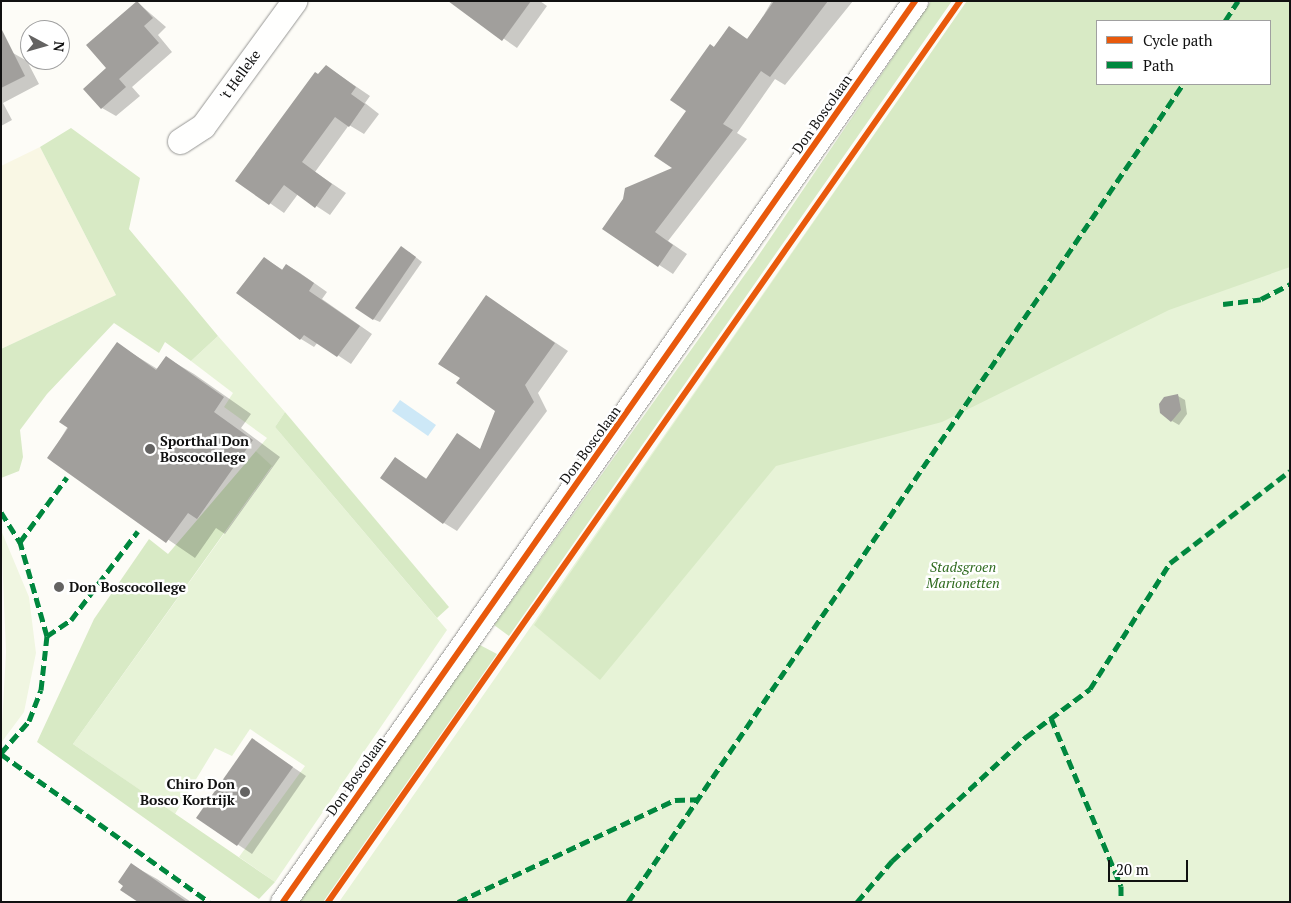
<!DOCTYPE html>
<style>
body{margin:0}
#map{position:relative;width:1291px;height:903px;overflow:hidden;background:#fdfcf7;font-family:"PT Serif",serif}
div>[style]{position:absolute}
.farmland>*{inset:0;background:#f9f7e4}
.green>*{inset:0;background:#e7f3d7}
.forest>*{inset:0;background:#d8eac5}
.pitch>*{inset:0;background:#f0f6e1}
.water>*{inset:0;background:#cde8f7}
.shadow>*{inset:0;background:#0003}
.building>*{inset:0;background:#a19f9c}
.roads{filter:drop-shadow(0 0 1px #979795) drop-shadow(0 0 1px #979795)}
.minor>*{height:25px;margin:-12.5px;padding:0 12.5px;transform-origin:12.5px;border-radius:12.5px;background:#fffffe}
.quiet>*{height:5px;margin-top:-2.5px;transform-origin:0;background:repeating-linear-gradient(90deg,#00873e 0 10px,transparent 0 15px)}
.cycleway>*{height:6px;margin:-3px;padding:0 3px;transform-origin:3px;border-radius:3px;background:#e8590c}
.dots>*{width:14px;height:14px;translate:-50% -50%;box-sizing:border-box;border:2px solid #fff;border-radius:50%}
span{translate:-50% -50%;white-space:nowrap;text-align:center;line-height:1.15;-webkit-text-stroke:5px #fff;paint-order:stroke}
.street-label{font-size:14px;color:#111}
.poi-label{font-size:14px;color:#111;font-weight:700}
.left{translate:0 -50%;text-align:left}
.right{translate:-100% -50%;text-align:right}
.park-label{font-size:14px;color:#2f6b1f;font-style:italic}
.frame{position:absolute;inset:0;border:2px solid #111;pointer-events:none}
.legend{position:absolute;left:1096px;top:20px;width:175px;height:65px;box-sizing:border-box;background:#fff;border:1px solid #a0a0a0;margin:0;padding:6px 9px;list-style:none;font-size:15px;color:#111}
.legend li{display:flex;align-items:center;gap:10px;height:25px}
.legend b{width:25px;border:1px solid #a0a0a0}
.north{position:absolute;left:20px;top:20px;width:50px;height:50px;box-sizing:border-box;background:#fff;border:1px solid #a0a0a0;border-radius:50%;rotate:96deg;font-size:14px;font-weight:700;line-height:20px;text-align:center;color:#111}
.north::after{content:'';display:block;margin:auto;width:18px;height:22px;background:#646362;clip-path:polygon(50% 0,100% 100%,50% 72%,0 100%)}
.scale{position:absolute;left:1108px;top:860px;width:80px;height:22px;box-sizing:border-box;border:2px solid #111;border-top:0;padding-left:6px;font-size:15px;line-height:18px;white-space:nowrap;color:#111;-webkit-text-stroke:4px #fff;paint-order:stroke}
</style>
<div id="map">
<div class="farmland">
<div style="clip-path:polygon(40px 147px,116px 295px,1px 349px,1px 166px)"></div>
</div>
<div class="green">
<div style="clip-path:polygon(evenodd,967px 1px,1290px 1px,1290px 902px,339px 902px,967px 1px,1097px 21px,1270px 21px,1270px 84px,1097px 84px,1097px 21px)"></div>
<div style="clip-path:polygon(218px 336px,285px 412px,275px 427px,447px 630px,275px 882px,239px 857px,305px 766px,250px 729px,232px 756px,215px 748px,175px 814px,73px 744px,272px 467px,256px 451px,267px 438px,224px 407px,233px 393px,191px 361px)"></div>
</div>
<div class="forest">
<div style="clip-path:polygon(931px 1px,952px 1px,509px 636px,494px 625px,756px 259px)"></div>
<div style="clip-path:polygon(evenodd,967px 1px,1290px 1px,1290px 267px,1169px 310px,942px 422px,776px 466px,600px 680px,534px 625px,967px 1px,1270px 21px,1270px 84px,1097px 84px,1097px 21px,1270px 21px)"></div>
<div style="clip-path:polygon(71px 128px,140px 178px,129px 229px,218px 336px,191px 361px,165px 342px,159px 353px,114px 323px,47px 394px,20px 430px,23px 457px,19px 471px,1px 478px,1px 349px,116px 295px,40px 147px)"></div>
<div style="clip-path:polygon(285px 412px,449px 607px,437px 618px,275px 427px)"></div>
<div style="clip-path:polygon(256px 451px,272px 466px,73px 744px,275px 882px,259px 899px,37px 742px,94px 619px,149px 539px,168px 554px)"></div>
<div style="clip-path:polygon(478px 644px,497px 654px,323px 902px,298px 902px)"></div>
</div>
<div class="pitch">
<div style="clip-path:polygon(1px 530px,29px 597px,36px 653px,24px 712px,1px 743px,6px 652px)"></div>
</div>
<div class="water">
<div style="clip-path:polygon(400px 400px,436px 425px,428px 436px,392px 411px)"></div>
</div>
<div class="shadow">
<div style="clip-path:polygon(450px 1px,540px 1px,547px 6px,517px 48px)"></div>
<div style="clip-path:polygon(772px 1px,853px 1px,785px 85px,775px 79px,737px 133px,747px 139px,668px 241px,687px 254px,673px 274px,604px 229px,674px 169px,688px 110px,672px 99px,729px 28px,749px 40px)"></div>
<div style="clip-path:polygon(137px 2px,166px 27px,158px 35px,172px 52px,132px 87px,140px 96px,116px 116px,102px 108px,108px 68px)"></div>
<div style="clip-path:polygon(13px 53px,27px 61px,39px 84px,3px 103px,12px 120px,1px 126px,1px 59px)"></div>
<div style="clip-path:polygon(326px 66px,370px 96px,365px 103px,379px 114px,364px 134px,349px 125px,315px 172px,346px 193px,330px 215px,298px 194px,284px 213px,237px 180px)"></div>
<div style="clip-path:polygon(409px 252px,422px 262px,380px 322px,373px 319px)"></div>
<div style="clip-path:polygon(264px 258px,283px 270px,287px 265px,300px 273px,327px 292px,322px 299px,372px 334px,351px 364px,318px 342px,314px 347px,301px 339px,238px 293px)"></div>
<div style="clip-path:polygon(487px 297px,568px 351px,538px 393px,547px 411px,457px 531px,444px 523px,396px 459px,427px 479px,458px 435px,481px 450px,497px 410px,461px 378px)"></div>
<div style="clip-path:polygon(117px 344px,159px 370px,167px 358px,194px 374px,251px 414px,241px 428px,280px 457px,225px 534px,216px 528px,195px 558px,49px 458px)"></div>
<div style="clip-path:polygon(1178px 396px,1185px 400px,1187px 414px,1179px 425px,1172px 421px)"></div>
<div style="clip-path:polygon(253px 740px,306px 776px,252px 854px,198px 818px)"></div>
<div style="clip-path:polygon(132px 865px,157px 879px,191px 902px,140px 902px)"></div>
</div>
<div class="building">
<div style="clip-path:polygon(137px 1px,153px 18px,144px 26px,159px 43px,119px 79px,126px 87px,101px 109px,83px 89px,106px 68px,86px 45px)"></div>
<div style="clip-path:polygon(448px 1px,531px 1px,502px 41px)"></div>
<div style="clip-path:polygon(774px 1px,828px 1px,770px 77px,761px 71px,723px 124px,733px 130px,655px 232px,673px 245px,658px 267px,602px 229px,623px 199px,625px 188px,672px 168px,654px 156px,686px 111px,670px 100px,710px 44px,714px 47px,729px 26px,747px 39px)"></div>
<div style="clip-path:polygon(1px 28px,25px 76px,1px 88px)"></div>
<div style="clip-path:polygon(326px 65px,356px 87px,351px 94px,365px 104px,349px 127px,335px 117px,302px 162px,332px 184px,315px 208px,284px 185px,269px 205px,235px 181px,315px 72px,318px 74px)"></div>
<div style="clip-path:polygon(401px 246px,416px 257px,373px 320px,355px 308px)"></div>
<div style="clip-path:polygon(264px 257px,282px 270px,286px 264px,314px 283px,309px 291px,360px 326px,337px 357px,304px 335px,300px 340px,236px 293px)"></div>
<div style="clip-path:polygon(486px 295px,555px 343px,525px 385px,534px 402px,443px 524px,380px 478px,395px 457px,426px 479px,457px 433px,480px 449px,495px 411px,456px 383px,460px 378px,438px 364px)"></div>
<div style="clip-path:polygon(117px 342px,156px 370px,166px 356px,224px 397px,214px 412px,253px 440px,197px 519px,188px 513px,166px 543px,47px 458px,68px 428px,59px 422px)"></div>
<div style="clip-path:polygon(1178px 394px,1181px 410px,1171px 422px,1160px 413px,1159px 404px,1164px 397px)"></div>
<div style="clip-path:polygon(252px 738px,293px 767px,237px 846px,196px 818px)"></div>
<div style="clip-path:polygon(131px 863px,187px 902px,138px 902px,120px 890px,123px 886px,118px 882px)"></div>
</div>
<div class="roads">
<div class="minor">
<div style="left:180px;top:141px;width:27px;rotate:-33deg"></div>
<div style="left:203px;top:126px;width:155px;rotate:-53.9deg"></div>
<div style="left:283px;top:902px;width:1101px;rotate:-54.95deg"></div>
</div>
</div>
<div class="quiet">
<div style="left:1225px;top:21px;width:24px;rotate:-57deg"></div>
<div style="left:1223px;top:304px;width:38px;rotate:-7deg"></div>
<div style="left:1261px;top:299px;width:33px;rotate:-27deg"></div>
<div style="left:1px;top:512px;width:36px;rotate:58deg"></div>
<div style="left:47px;top:636px;width:29px;rotate:-34deg"></div>
<div style="left:71px;top:620px;width:111px;rotate:-53deg"></div>
<div style="left:1051px;top:718px;width:182px;rotate:67.4deg"></div>
<div style="left:1121px;top:886px;width:16px;rotate:90deg"></div>
<div style="left:1px;top:753px;width:43px;rotate:-48.8deg"></div>
<div style="left:29px;top:721px;width:33px;rotate:-69deg"></div>
<div style="left:41px;top:690px;width:54px;rotate:-83.7deg"></div>
<div style="left:47px;top:636px;width:98px;rotate:-106deg"></div>
<div style="left:20px;top:542px;width:80px;rotate:-54.1deg"></div>
<div style="left:1px;top:754px;width:255px;rotate:35.4deg"></div>
<div style="left:458px;top:902px;width:240px;rotate:-25.2deg"></div>
<div style="left:675px;top:800px;width:24px;rotate:-2deg"></div>
<div style="left:628px;top:902px;width:989px;rotate:-55.84deg"></div>
<div style="left:857px;top:902px;width:54px;rotate:-49.5deg"></div>
<div style="left:892px;top:861px;width:183px;rotate:-42.8deg"></div>
<div style="left:1026px;top:737px;width:80px;rotate:-36.9deg"></div>
<div style="left:1090px;top:689px;width:149px;rotate:-57.6deg"></div>
<div style="left:1170px;top:563px;width:151px;rotate:-37.5deg"></div>
</div>
<div class="cycleway">
<div style="left:283px;top:902px;width:1101px;rotate:-54.95deg"></div>
<div style="left:328px;top:902px;width:1101px;rotate:-54.95deg"></div>
</div>
<div class="dots">
<div style="left:150px;top:449px;background:#646362"></div>
<div style="left:59px;top:587px;background:#646362"></div>
<div style="left:245px;top:792px;background:#646362"></div>
</div>
<div class="street-label">
<span style="left:240px;top:75px;rotate:-54deg">'t Helleke</span>
<span style="left:822px;top:114px;rotate:-55deg">Don Boscolaan</span>
<span style="left:590px;top:445px;rotate:-54deg">Don Boscolaan</span>
<span style="left:356px;top:776px;rotate:-55deg">Don Boscolaan</span>
</div>
<div class="poi-label">
<span class="left" style="left:160px;top:449px">Sporthal Don<br>Boscocollege</span>
<span class="left" style="left:69px;top:587px">Don Boscocollege</span>
<span class="right" style="left:235px;top:792px">Chiro Don<br>Bosco Kortrijk</span>
</div>
<div class="park-label">
<span style="left:963px;top:575px">Stadsgroen<br>Marionetten</span>
</div>
<div class="frame"></div>
<ul class="legend">
<li><b style="height:6px;background:#e8590c"></b>Cycle path</li>
<li><b style="height:6px;background:#00873e"></b>Path</li>
</ul>
<div class="north">N</div>
<div class="scale">20 m</div>
</div>
